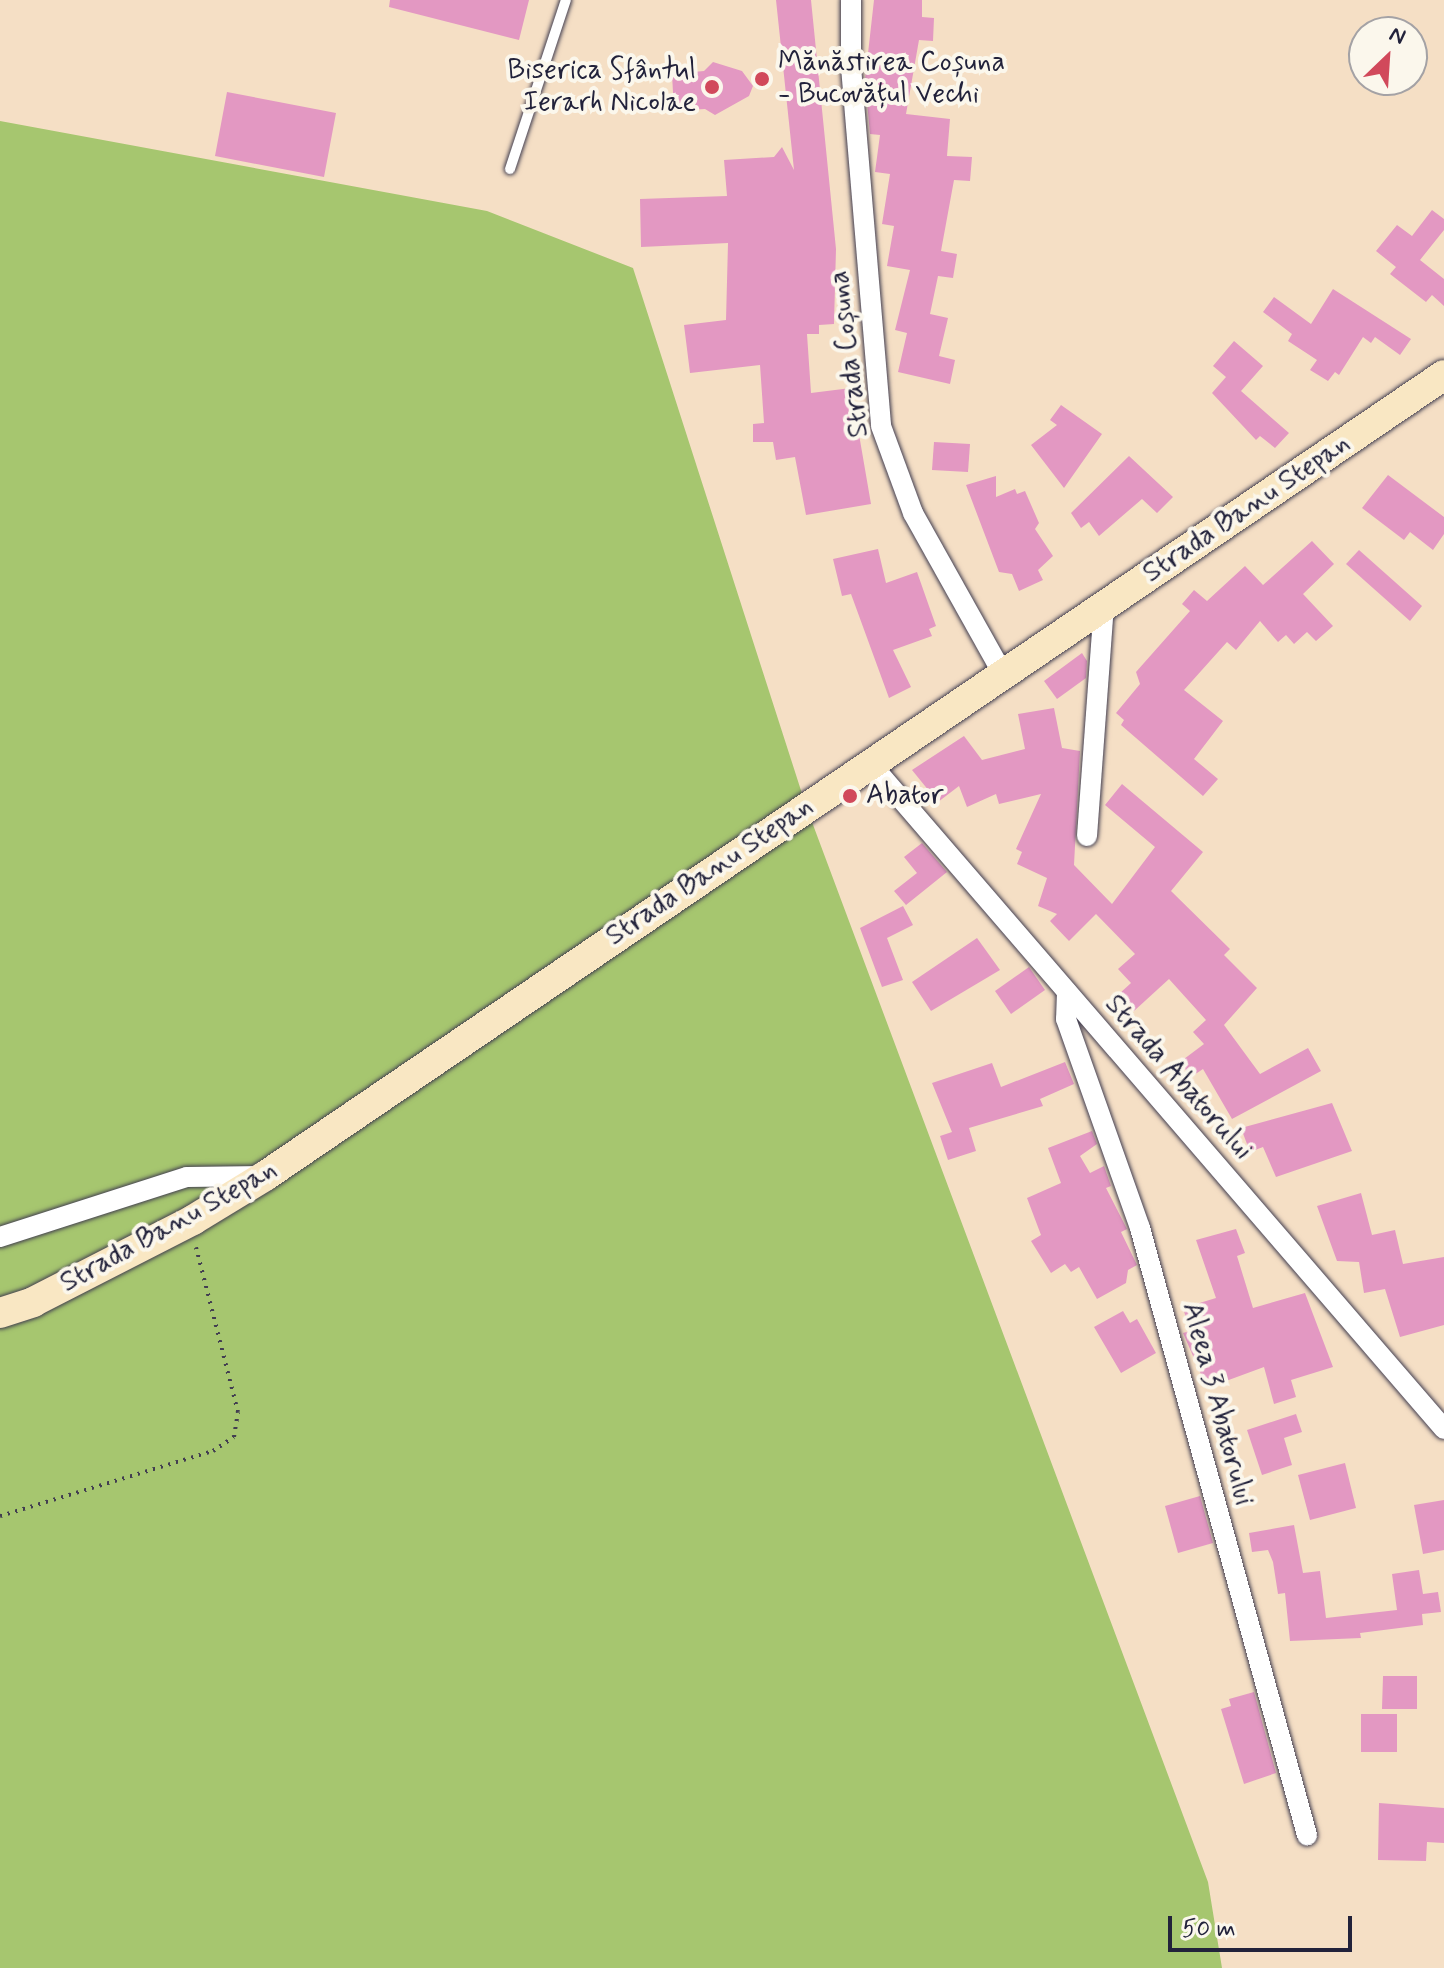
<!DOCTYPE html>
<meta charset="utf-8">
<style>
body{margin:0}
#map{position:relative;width:1444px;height:1968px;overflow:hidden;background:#f5dfc5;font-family:Mynerve,sans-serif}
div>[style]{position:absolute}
.green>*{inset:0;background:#a6c66f}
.building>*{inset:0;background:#e398c2}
.path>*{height:4px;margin-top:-2px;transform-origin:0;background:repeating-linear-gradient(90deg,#423e50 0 2px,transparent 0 8px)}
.roads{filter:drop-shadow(0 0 2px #423e50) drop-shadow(0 0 2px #423e50)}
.service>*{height:10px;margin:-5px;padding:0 5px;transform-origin:5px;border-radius:5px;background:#fff}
.minor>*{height:20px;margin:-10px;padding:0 10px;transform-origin:10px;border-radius:10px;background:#fff}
.secondary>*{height:30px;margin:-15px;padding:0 15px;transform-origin:15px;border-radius:15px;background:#f9e7c3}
.dots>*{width:22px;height:22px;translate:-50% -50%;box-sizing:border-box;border:4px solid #fbf7ec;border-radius:50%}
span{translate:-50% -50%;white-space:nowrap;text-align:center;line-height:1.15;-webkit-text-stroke:8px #fbf7ec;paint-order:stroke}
.poi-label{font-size:28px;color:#22223b}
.left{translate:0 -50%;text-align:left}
.right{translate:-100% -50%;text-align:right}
.street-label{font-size:28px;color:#22223b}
.north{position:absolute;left:1348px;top:16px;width:80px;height:80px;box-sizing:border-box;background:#fbf7ec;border:2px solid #a4a2a5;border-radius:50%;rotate:25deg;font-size:22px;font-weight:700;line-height:32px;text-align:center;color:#22223b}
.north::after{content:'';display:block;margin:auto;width:28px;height:36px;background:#d1495b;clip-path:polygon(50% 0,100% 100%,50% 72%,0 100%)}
.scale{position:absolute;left:1168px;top:1916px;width:184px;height:36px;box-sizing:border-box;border:4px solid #22223b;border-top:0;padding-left:10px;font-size:24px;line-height:28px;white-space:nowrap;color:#22223b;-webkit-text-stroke:6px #fbf7ec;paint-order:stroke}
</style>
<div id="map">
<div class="green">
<div style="clip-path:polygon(0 121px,487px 211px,633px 268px,806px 806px,1208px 1882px,1222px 1968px,0 1968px)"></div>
</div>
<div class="building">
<div style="clip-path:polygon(390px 0,529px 0,519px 40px,389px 7px)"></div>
<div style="clip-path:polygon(776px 0,811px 0,836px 249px,834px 324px,819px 325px,819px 334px,807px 334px,811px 393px,851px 388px,871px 504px,806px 515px,795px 457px,776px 460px,773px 442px,753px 442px,753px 424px,764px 423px,760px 365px,690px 373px,684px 325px,726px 320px,728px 243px,641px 247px,640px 199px,727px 196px,724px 160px,774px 157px,782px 147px,794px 170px)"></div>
<div style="clip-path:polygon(874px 0,922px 0,922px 17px,934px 18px,933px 41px,919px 40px,906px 114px,950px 119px,947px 156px,972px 157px,970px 181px,954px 180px,941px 251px,957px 254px,953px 278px,938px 276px,930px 314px,948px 318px,939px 356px,955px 360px,950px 384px,898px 372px,907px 333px,895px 330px,910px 270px,887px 266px,894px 226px,882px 224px,890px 174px,875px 172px,880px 135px,870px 134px,865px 80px)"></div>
<div style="clip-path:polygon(713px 62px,742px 71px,753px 86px,749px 96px,715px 115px,705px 109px,674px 111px,672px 74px,704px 71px)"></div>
<div style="clip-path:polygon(227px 92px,336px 113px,324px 177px,215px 156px)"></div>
<div style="clip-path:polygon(1432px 210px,1444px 219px,1444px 230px,1420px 260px,1444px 279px,1444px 306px,1432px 295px,1426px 302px,1390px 274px,1396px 267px,1376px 251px,1397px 225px,1412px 236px)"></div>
<div style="clip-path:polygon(1333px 289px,1411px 339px,1400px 355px,1375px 337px,1371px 343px,1363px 337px,1339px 375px,1335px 372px,1328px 381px,1310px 370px,1317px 360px,1288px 341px,1292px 334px,1263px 312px,1274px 297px,1311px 324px)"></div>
<div style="clip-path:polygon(1234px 341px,1263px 366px,1241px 391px,1289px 433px,1275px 448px,1260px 436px,1256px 440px,1212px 393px,1226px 377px,1213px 366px)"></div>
<div style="clip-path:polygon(1061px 405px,1102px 434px,1064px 488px,1031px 445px,1057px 425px,1050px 420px)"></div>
<div style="clip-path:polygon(934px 442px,970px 444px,968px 472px,932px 470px)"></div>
<div style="clip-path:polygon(1129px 456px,1173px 497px,1157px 513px,1142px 499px,1099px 536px,1089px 522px,1081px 528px,1071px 513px)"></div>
<div style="clip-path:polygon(1388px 475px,1444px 517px,1444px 534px,1433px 550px,1410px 532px,1404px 540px,1362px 508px)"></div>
<div style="clip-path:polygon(996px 476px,996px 497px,1015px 489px,1017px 494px,1025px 491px,1039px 523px,1035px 529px,1053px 556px,1038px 570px,1043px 580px,1019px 591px,1012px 574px,999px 572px,966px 485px)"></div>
<div style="clip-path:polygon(1312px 541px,1334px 564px,1303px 594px,1333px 626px,1316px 641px,1307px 632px,1294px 644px,1286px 635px,1278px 642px,1260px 621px,1236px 650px,1227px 642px,1184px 690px,1223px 721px,1194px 759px,1218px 779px,1203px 796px,1121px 725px,1124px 720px,1116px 713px,1140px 684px,1136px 672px,1190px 611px,1182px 604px,1194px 590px,1207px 601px,1245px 566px,1263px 585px)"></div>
<div style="clip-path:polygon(878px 549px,886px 583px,917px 572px,936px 626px,929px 629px,932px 636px,893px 650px,911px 687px,889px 698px,851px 594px,842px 596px,833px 559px)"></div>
<div style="clip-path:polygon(1359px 550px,1422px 606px,1410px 621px,1346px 564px)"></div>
<div style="clip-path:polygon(1082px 653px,1087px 661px,1086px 678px,1057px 699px,1044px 681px)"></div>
<div style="clip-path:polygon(1054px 708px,1062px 748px,1080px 751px,1074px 865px,1112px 904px,1155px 847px,1105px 805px,1122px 784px,1203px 852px,1171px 891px,1230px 949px,1224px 955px,1257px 988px,1224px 1025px,1260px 1074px,1308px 1048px,1321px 1071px,1232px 1119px,1203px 1069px,1191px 1077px,1180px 1062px,1204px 1044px,1193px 1032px,1206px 1020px,1169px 979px,1134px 1011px,1119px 994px,1131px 983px,1118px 969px,1135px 954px,1096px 914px,1069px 941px,1050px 921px,1057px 914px,1038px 906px,1047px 878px,1017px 864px,1022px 852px,1016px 849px,1041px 794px,999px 804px,996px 794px,967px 807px,959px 786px,938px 802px,912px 770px,964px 736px,982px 760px,1025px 749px,1018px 714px)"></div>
<div style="clip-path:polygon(922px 843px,947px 872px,906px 905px,894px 891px,917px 873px,904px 857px)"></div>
<div style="clip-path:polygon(903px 906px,913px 925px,887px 938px,903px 980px,882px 987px,860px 928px)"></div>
<div style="clip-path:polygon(977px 938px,1000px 970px,931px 1011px,912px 982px)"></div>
<div style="clip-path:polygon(1029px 967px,1045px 990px,1011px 1014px,995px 991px)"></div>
<div style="clip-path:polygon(1065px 1062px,1074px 1084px,1040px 1099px,1043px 1106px,969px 1128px,976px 1151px,948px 1160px,940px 1136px,952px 1132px,932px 1083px,992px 1063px,1001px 1087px)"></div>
<div style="clip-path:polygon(1332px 1103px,1352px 1151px,1276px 1177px,1263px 1147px,1250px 1152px,1241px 1128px)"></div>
<div style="clip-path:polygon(1092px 1131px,1097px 1144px,1080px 1156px,1090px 1173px,1104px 1166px,1111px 1186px,1106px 1188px,1127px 1229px,1121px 1232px,1137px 1265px,1128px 1270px,1126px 1283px,1097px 1299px,1079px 1267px,1071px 1272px,1065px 1264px,1051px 1273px,1031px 1241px,1041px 1235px,1027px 1198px,1061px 1183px,1048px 1148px)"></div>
<div style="clip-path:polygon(1361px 1193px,1372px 1235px,1395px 1230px,1403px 1264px,1444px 1257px,1444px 1325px,1400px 1337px,1385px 1289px,1364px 1293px,1359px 1262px,1337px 1261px,1317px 1206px)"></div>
<div style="clip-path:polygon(1236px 1229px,1245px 1253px,1237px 1256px,1253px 1308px,1305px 1293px,1333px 1367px,1291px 1380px,1296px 1397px,1274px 1404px,1264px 1367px,1207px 1388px,1183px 1333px,1190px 1331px,1183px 1308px,1216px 1298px,1196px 1240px)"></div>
<div style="clip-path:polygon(1123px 1311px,1130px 1323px,1137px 1319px,1156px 1353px,1121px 1373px,1094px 1327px)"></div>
<div style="clip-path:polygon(1296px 1414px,1302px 1432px,1284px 1438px,1292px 1465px,1262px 1475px,1247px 1430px)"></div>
<div style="clip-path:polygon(1345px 1463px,1356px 1508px,1310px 1520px,1298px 1475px)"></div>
<div style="clip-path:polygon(1200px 1496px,1213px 1543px,1178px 1553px,1165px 1506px)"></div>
<div style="clip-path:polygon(1444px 1500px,1444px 1550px,1423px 1554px,1414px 1505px)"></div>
<div style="clip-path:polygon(1294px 1525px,1303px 1573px,1320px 1571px,1326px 1618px,1397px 1610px,1392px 1574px,1419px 1570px,1423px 1594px,1438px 1592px,1441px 1612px,1422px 1614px,1423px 1625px,1360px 1633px,1361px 1638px,1290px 1641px,1285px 1593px,1278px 1594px,1273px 1562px,1268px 1550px,1252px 1552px,1249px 1533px)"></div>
<div style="clip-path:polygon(1383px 1676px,1417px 1676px,1417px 1709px,1382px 1709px)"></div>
<div style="clip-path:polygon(1254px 1692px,1276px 1773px,1244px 1784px,1221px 1709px,1231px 1706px,1229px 1699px)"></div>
<div style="clip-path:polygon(1361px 1714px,1397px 1714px,1397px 1752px,1361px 1752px)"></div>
<div style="clip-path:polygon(1379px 1803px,1444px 1808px,1444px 1843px,1427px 1842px,1426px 1861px,1378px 1860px)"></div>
</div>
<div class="path">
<div style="left:0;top:1516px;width:223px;rotate:-17deg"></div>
<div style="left:213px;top:1451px;width:25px;rotate:-34deg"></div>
<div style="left:234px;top:1437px;width:25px;rotate:-81deg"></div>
<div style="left:238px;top:1412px;width:170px;rotate:-104.3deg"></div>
</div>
<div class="roads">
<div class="service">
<div style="left:510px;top:169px;width:178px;rotate:-71.7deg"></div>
</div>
<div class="minor">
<div style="left:851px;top:0;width:67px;rotate:90deg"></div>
<div style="left:851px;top:67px;width:360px;rotate:85.2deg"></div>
<div style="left:881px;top:426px;width:93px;rotate:69.8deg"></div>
<div style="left:913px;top:513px;width:184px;rotate:60.8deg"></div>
<div style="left:870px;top:763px;width:879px;rotate:49.24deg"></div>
<div style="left:1087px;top:836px;width:232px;rotate:-85.8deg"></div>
<div style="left:1067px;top:992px;width:27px;rotate:92deg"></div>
<div style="left:1066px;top:1019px;width:222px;rotate:70.5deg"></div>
<div style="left:1140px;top:1228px;width:630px;rotate:74.62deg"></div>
<div style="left:0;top:1237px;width:196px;rotate:-17.8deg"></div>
<div style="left:187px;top:1177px;width:76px;rotate:-0.8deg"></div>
</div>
<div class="secondary">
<div style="left:0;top:1313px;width:35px;rotate:-18deg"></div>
<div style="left:33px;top:1302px;width:180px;rotate:-27.1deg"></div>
<div style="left:193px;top:1220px;width:84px;rotate:-31.4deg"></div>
<div style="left:265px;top:1176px;width:1425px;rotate:-34.19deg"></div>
</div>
</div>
<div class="dots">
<div style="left:762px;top:79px;background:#d1495b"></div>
<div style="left:712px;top:87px;background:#d1495b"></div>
<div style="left:850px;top:796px;background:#d1495b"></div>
</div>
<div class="poi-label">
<span class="left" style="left:778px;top:79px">Mănăstirea Coșuna<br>- Bucovățul Vechi</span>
<span class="right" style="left:696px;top:87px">Biserica Sfântul<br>Ierarh Nicolae</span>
<span class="left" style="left:866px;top:796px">Abator</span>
</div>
<div class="street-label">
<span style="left:850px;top:354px;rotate:-97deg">Strada Coșuna</span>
<span style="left:1247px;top:509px;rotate:-34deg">Strada Banu Stepan</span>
<span style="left:710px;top:872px;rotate:-34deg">Strada Banu Stepan</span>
<span style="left:1178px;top:1078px;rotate:49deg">Strada Abatorului</span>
<span style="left:169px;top:1227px;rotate:-29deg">Strada Banu Stepan</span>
<span style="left:1217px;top:1404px;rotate:75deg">Aleea 3 Abatorului</span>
</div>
<div class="north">N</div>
<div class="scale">50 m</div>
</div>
